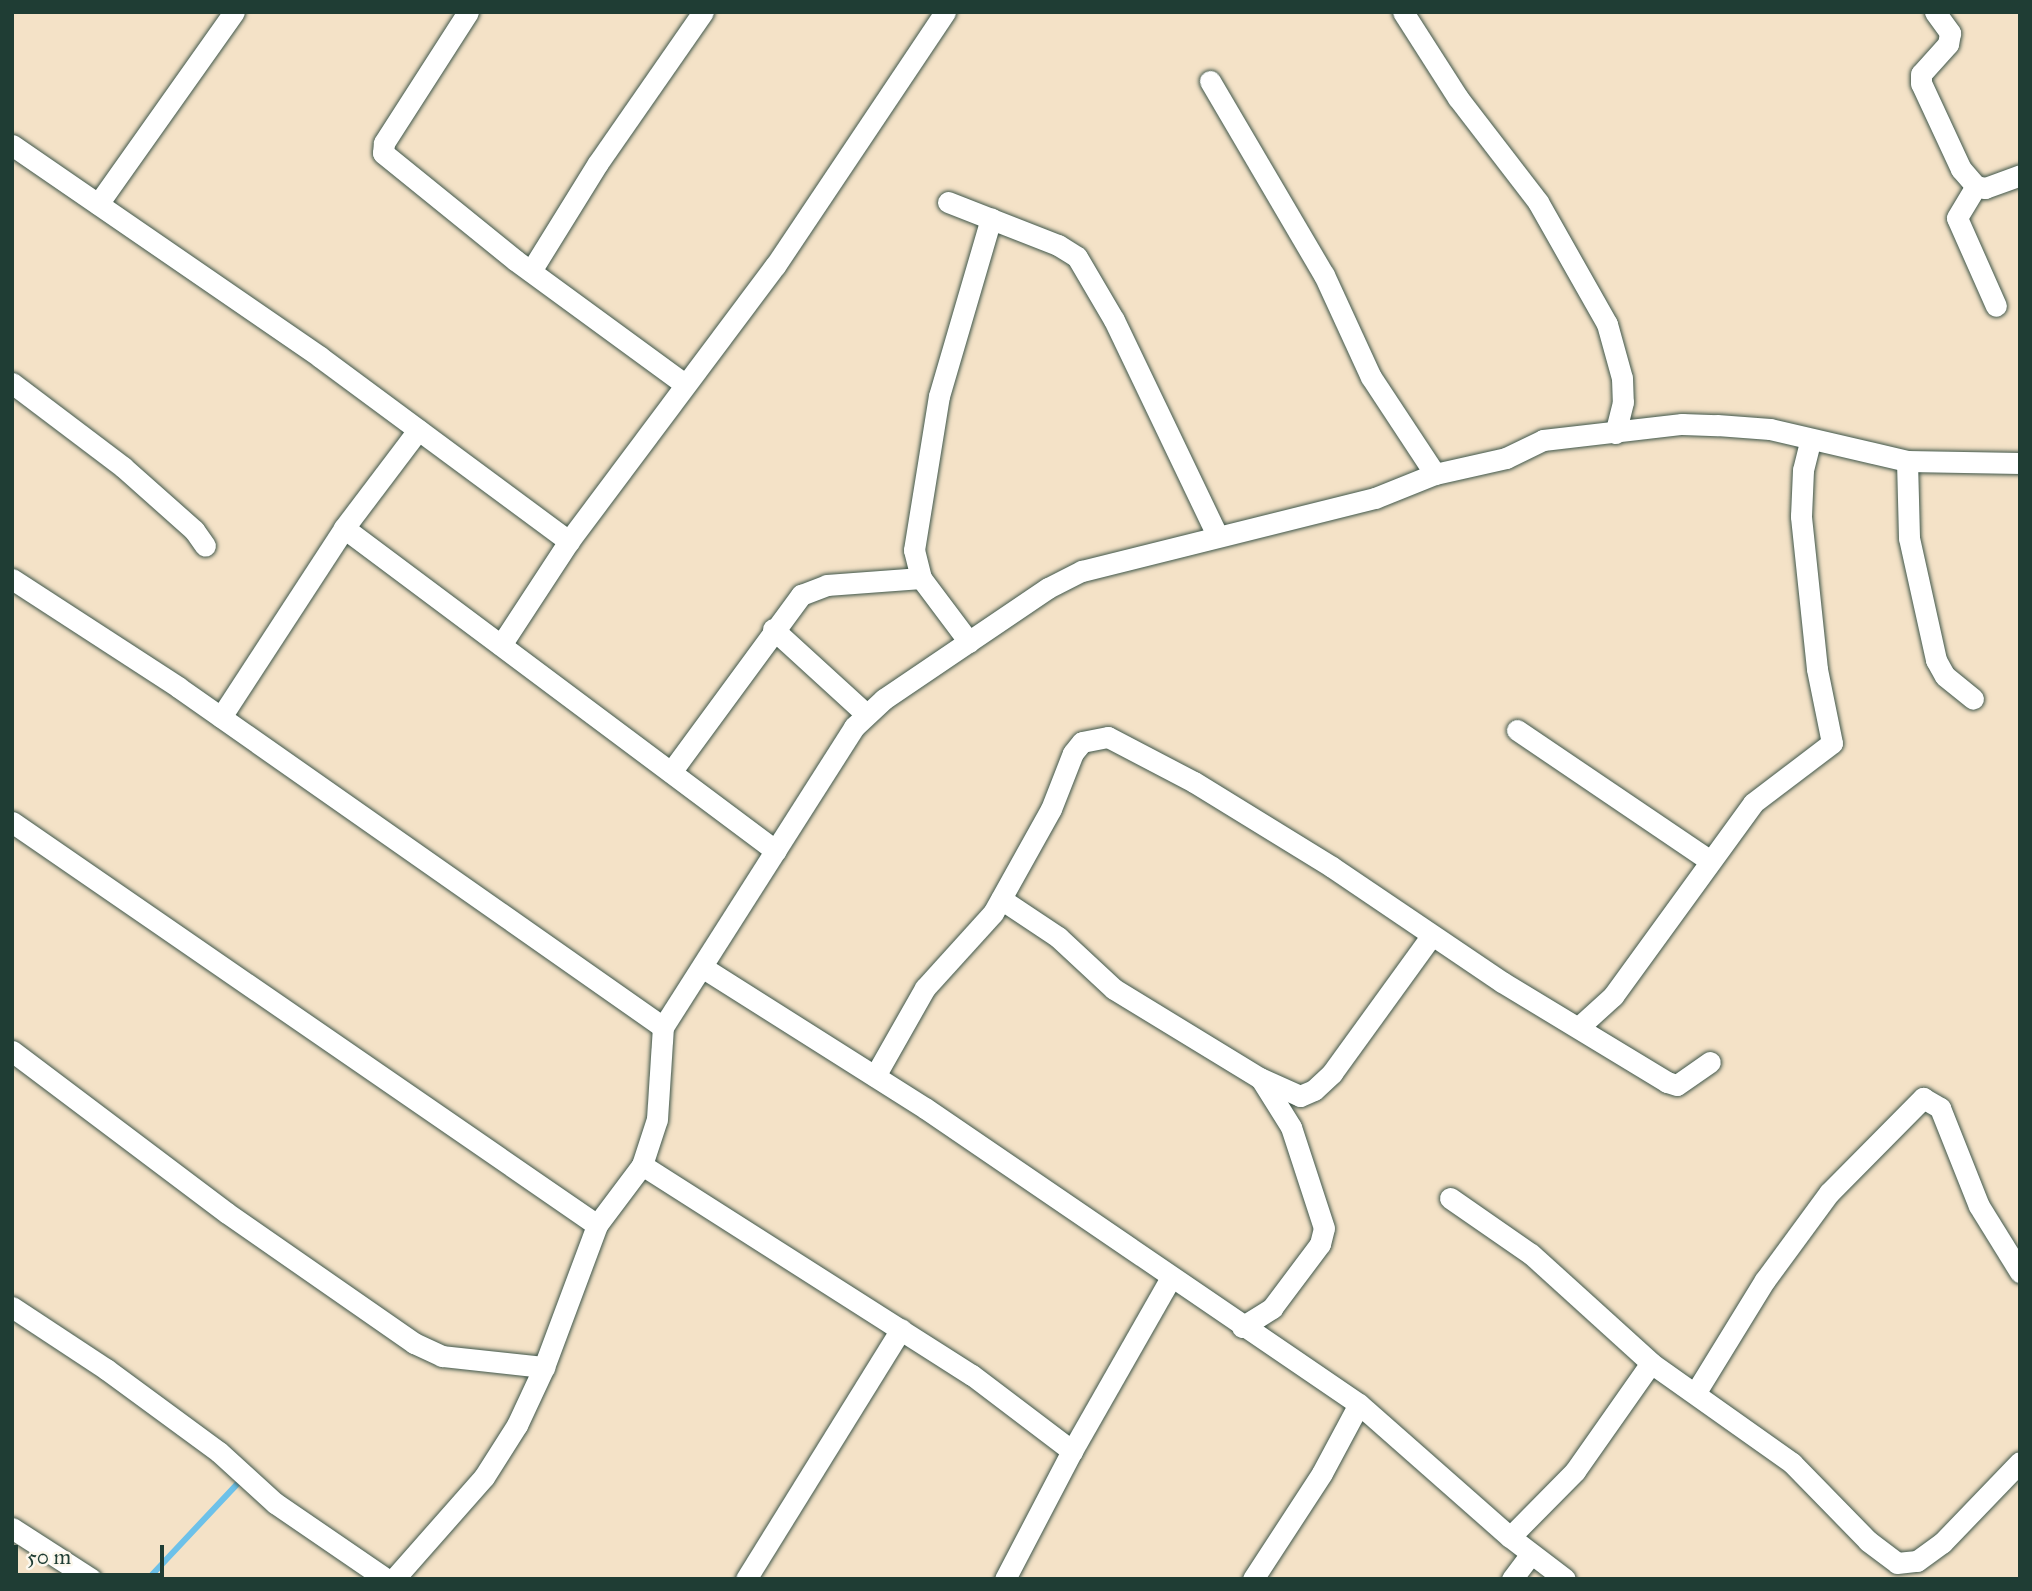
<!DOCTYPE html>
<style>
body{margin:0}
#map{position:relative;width:2032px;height:1591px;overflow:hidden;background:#f4e2c7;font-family:"IM FELL Great Primer",serif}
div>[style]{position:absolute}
.stream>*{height:6px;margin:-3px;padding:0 3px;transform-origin:3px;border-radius:3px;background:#6dc1e9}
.roads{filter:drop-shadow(0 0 2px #3f564a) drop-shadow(0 0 2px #3f564a)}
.minor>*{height:21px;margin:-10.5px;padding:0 10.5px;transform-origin:10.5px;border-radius:10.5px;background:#fff}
span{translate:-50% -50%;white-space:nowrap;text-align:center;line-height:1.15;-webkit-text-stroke:5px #fbf7ec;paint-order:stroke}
.frame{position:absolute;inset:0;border:14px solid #1f3d34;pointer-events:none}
.scale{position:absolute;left:14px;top:1545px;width:150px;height:32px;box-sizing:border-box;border:4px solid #1f3d34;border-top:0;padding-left:9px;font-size:21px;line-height:24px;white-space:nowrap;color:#1f3d34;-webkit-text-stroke:5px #fbf7ec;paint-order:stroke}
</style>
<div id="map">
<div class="stream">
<div style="left:148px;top:1579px;width:136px;rotate:-46.8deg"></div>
</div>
<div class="roads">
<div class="minor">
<div style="left:468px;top:12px;width:156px;rotate:122.7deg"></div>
<div style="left:384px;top:143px;width:10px;rotate:96deg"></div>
<div style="left:383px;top:153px;width:170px;rotate:39deg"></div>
<div style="left:515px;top:260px;width:208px;rotate:36.2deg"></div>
<div style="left:1403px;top:12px;width:102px;rotate:57.4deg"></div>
<div style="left:1458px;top:98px;width:131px;rotate:52.4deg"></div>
<div style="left:1538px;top:202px;width:140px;rotate:60.5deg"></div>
<div style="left:1607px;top:324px;width:56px;rotate:74.5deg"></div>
<div style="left:1622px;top:378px;width:24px;rotate:88deg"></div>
<div style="left:1623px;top:402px;width:32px;rotate:104deg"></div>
<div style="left:1935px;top:12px;width:26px;rotate:54deg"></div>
<div style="left:1950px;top:33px;width:11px;rotate:100deg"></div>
<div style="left:1948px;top:44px;width:40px;rotate:132deg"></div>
<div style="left:1921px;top:74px;width:9px;rotate:90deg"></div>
<div style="left:1921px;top:83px;width:95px;rotate:65.1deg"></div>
<div style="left:1961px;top:169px;width:23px;rotate:49deg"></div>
<div style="left:1976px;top:186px;width:9px;rotate:13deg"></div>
<div style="left:1985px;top:188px;width:37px;rotate:-20deg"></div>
<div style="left:1210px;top:81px;width:225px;rotate:59.6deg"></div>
<div style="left:1324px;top:275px;width:112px;rotate:65.3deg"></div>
<div style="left:1371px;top:377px;width:116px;rotate:56.6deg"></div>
<div style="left:12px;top:145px;width:374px;rotate:34.5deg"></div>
<div style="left:320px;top:357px;width:310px;rotate:36.5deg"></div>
<div style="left:1976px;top:186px;width:37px;rotate:121deg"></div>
<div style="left:1957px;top:218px;width:96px;rotate:66.1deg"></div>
<div style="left:948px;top:202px;width:118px;rotate:21.4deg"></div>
<div style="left:1058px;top:245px;width:22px;rotate:32deg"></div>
<div style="left:1077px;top:257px;width:73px;rotate:59.6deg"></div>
<div style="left:1114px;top:320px;width:238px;rotate:64.4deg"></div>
<div style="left:98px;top:204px;width:235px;rotate:-54.7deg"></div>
<div style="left:531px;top:271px;width:127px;rotate:-58.2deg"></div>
<div style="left:598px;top:163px;width:184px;rotate:-55.2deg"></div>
<div style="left:12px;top:383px;width:139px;rotate:37.1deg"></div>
<div style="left:123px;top:467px;width:95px;rotate:41.6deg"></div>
<div style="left:194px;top:530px;width:19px;rotate:55deg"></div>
<div style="left:1907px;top:461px;width:77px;rotate:88.5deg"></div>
<div style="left:1909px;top:538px;width:125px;rotate:77.5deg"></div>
<div style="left:1936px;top:660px;width:18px;rotate:61deg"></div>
<div style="left:1945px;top:676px;width:36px;rotate:39deg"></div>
<div style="left:344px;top:528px;width:539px;rotate:36.78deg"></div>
<div style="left:12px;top:579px;width:198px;rotate:33deg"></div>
<div style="left:178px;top:687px;width:592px;rotate:35.03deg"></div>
<div style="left:773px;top:629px;width:126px;rotate:42.4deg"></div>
<div style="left:969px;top:642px;width:80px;rotate:-126.9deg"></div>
<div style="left:921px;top:578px;width:29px;rotate:-104deg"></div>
<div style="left:914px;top:550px;width:156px;rotate:-80.8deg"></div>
<div style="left:939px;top:396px;width:185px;rotate:-73.7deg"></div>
<div style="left:501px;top:645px;width:124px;rotate:-56.8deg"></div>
<div style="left:569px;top:541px;width:344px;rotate:-53.2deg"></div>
<div style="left:775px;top:266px;width:306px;rotate:-56.2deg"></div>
<div style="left:221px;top:717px;width:225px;rotate:-56.9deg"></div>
<div style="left:344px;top:528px;width:123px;rotate:-52.9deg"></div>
<div style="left:1517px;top:730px;width:232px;rotate:34.1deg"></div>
<div style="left:671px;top:772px;width:220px;rotate:-53.7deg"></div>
<div style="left:801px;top:595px;width:28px;rotate:-21deg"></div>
<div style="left:827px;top:585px;width:94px;rotate:-4.3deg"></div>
<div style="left:12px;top:822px;width:710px;rotate:34.56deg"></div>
<div style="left:1001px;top:899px;width:69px;rotate:33.7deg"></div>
<div style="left:1058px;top:937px;width:76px;rotate:42.9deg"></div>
<div style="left:1114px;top:989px;width:171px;rotate:31.4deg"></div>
<div style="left:1260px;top:1078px;width:44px;rotate:24.2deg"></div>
<div style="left:1300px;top:1096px;width:15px;rotate:-23deg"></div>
<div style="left:1314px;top:1090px;width:25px;rotate:-43deg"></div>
<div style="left:1332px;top:1073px;width:170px;rotate:-54.1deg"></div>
<div style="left:702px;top:967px;width:264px;rotate:32.3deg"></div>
<div style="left:925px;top:1108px;width:525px;rotate:34.3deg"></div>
<div style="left:1359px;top:1404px;width:201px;rotate:41.4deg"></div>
<div style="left:1510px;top:1537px;width:69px;rotate:37.4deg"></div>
<div style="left:1580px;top:1026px;width:45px;rotate:-42.3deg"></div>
<div style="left:1613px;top:996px;width:238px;rotate:-54deg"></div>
<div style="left:1753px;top:803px;width:99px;rotate:-37.2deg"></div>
<div style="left:1832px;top:743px;width:76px;rotate:-101.5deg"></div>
<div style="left:1817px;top:669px;width:154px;rotate:-96deg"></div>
<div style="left:1801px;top:516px;width:46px;rotate:-87.5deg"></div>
<div style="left:1803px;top:470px;width:32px;rotate:-76deg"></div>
<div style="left:12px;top:1051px;width:269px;rotate:37deg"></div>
<div style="left:227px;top:1213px;width:228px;rotate:34.8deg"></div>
<div style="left:414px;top:1343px;width:31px;rotate:25deg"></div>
<div style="left:442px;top:1356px;width:103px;rotate:6.2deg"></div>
<div style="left:875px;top:1076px;width:101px;rotate:-60.4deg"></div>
<div style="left:925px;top:988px;width:101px;rotate:-47.8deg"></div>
<div style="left:993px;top:913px;width:119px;rotate:-60.9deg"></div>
<div style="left:1051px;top:809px;width:60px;rotate:-68.6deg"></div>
<div style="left:1073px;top:753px;width:14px;rotate:-51deg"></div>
<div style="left:1082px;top:742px;width:26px;rotate:-11deg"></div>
<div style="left:1108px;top:737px;width:97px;rotate:27.6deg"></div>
<div style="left:1194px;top:782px;width:162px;rotate:31.6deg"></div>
<div style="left:1332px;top:867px;width:205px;rotate:34.1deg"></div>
<div style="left:1502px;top:982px;width:193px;rotate:31.2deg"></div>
<div style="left:1667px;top:1082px;width:10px;rotate:17deg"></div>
<div style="left:1677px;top:1085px;width:40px;rotate:-34.9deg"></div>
<div style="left:642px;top:1165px;width:391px;rotate:32.5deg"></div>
<div style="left:972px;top:1375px;width:126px;rotate:37.2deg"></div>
<div style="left:1450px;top:1198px;width:98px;rotate:34.7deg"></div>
<div style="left:1531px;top:1254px;width:162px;rotate:42.2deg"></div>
<div style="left:1651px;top:1363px;width:173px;rotate:35.3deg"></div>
<div style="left:1792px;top:1463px;width:109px;rotate:45.7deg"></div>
<div style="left:1868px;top:1541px;width:36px;rotate:37deg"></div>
<div style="left:1897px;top:1563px;width:20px;rotate:-6deg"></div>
<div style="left:1917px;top:1561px;width:31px;rotate:-36deg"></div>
<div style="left:1942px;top:1543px;width:112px;rotate:-46.1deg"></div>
<div style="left:12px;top:1307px;width:113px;rotate:33.4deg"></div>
<div style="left:106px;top:1369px;width:140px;rotate:36.3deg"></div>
<div style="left:219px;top:1452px;width:76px;rotate:42.3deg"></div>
<div style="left:275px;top:1503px;width:135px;rotate:34.4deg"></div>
<div style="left:1242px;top:1327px;width:36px;rotate:-32deg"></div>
<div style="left:1272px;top:1308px;width:80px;rotate:-53.1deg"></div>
<div style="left:1320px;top:1244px;width:16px;rotate:-76deg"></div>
<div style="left:1324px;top:1228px;width:106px;rotate:-108.1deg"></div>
<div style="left:1291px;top:1127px;width:57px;rotate:-122deg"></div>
<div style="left:1696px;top:1392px;width:132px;rotate:-58.4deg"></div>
<div style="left:1765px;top:1280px;width:108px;rotate:-53.7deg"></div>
<div style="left:1829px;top:1193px;width:134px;rotate:-45.3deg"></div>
<div style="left:1923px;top:1098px;width:20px;rotate:30deg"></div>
<div style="left:1940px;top:1108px;width:105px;rotate:68.3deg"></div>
<div style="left:1979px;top:1206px;width:78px;rotate:58.2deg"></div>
<div style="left:12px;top:1528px;width:94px;rotate:32.8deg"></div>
<div style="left:1510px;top:1537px;width:93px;rotate:-45.4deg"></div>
<div style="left:1575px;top:1471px;width:132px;rotate:-54.9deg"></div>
<div style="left:394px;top:1579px;width:136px;rotate:-48.6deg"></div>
<div style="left:484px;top:1477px;width:62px;rotate:-57.6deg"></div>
<div style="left:517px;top:1425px;width:64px;rotate:-65deg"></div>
<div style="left:544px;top:1367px;width:152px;rotate:-69.5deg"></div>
<div style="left:597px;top:1225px;width:75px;rotate:-53.1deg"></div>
<div style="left:642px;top:1165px;width:48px;rotate:-71.9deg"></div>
<div style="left:657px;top:1119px;width:92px;rotate:-86.3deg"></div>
<div style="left:663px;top:1027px;width:356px;rotate:-57.5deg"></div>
<div style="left:854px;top:727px;width:41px;rotate:-43deg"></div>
<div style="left:884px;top:699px;width:198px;rotate:-34.1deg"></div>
<div style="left:1048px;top:588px;width:38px;rotate:-27deg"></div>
<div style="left:1082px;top:571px;width:302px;rotate:-14deg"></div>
<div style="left:1375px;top:498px;width:65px;rotate:-21.8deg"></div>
<div style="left:1435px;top:474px;width:73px;rotate:-12.7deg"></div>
<div style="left:1506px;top:458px;width:41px;rotate:-25.9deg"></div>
<div style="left:1543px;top:440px;width:140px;rotate:-6.6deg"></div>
<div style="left:1682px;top:424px;width:35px;rotate:2deg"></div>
<div style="left:1717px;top:425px;width:53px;rotate:4.3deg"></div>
<div style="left:1770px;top:429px;width:141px;rotate:13.1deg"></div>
<div style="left:1907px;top:461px;width:113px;rotate:1deg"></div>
<div style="left:746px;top:1579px;width:294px;rotate:-58.2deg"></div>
<div style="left:1005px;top:1579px;width:144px;rotate:-62.4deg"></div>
<div style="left:1072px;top:1451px;width:198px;rotate:-60.3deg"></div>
<div style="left:1253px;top:1579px;width:126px;rotate:-56.9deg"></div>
<div style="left:1322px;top:1473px;width:78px;rotate:-61.8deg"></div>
<div style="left:1512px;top:1579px;width:31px;rotate:-53deg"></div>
</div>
</div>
<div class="frame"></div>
<div class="scale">50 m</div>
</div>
